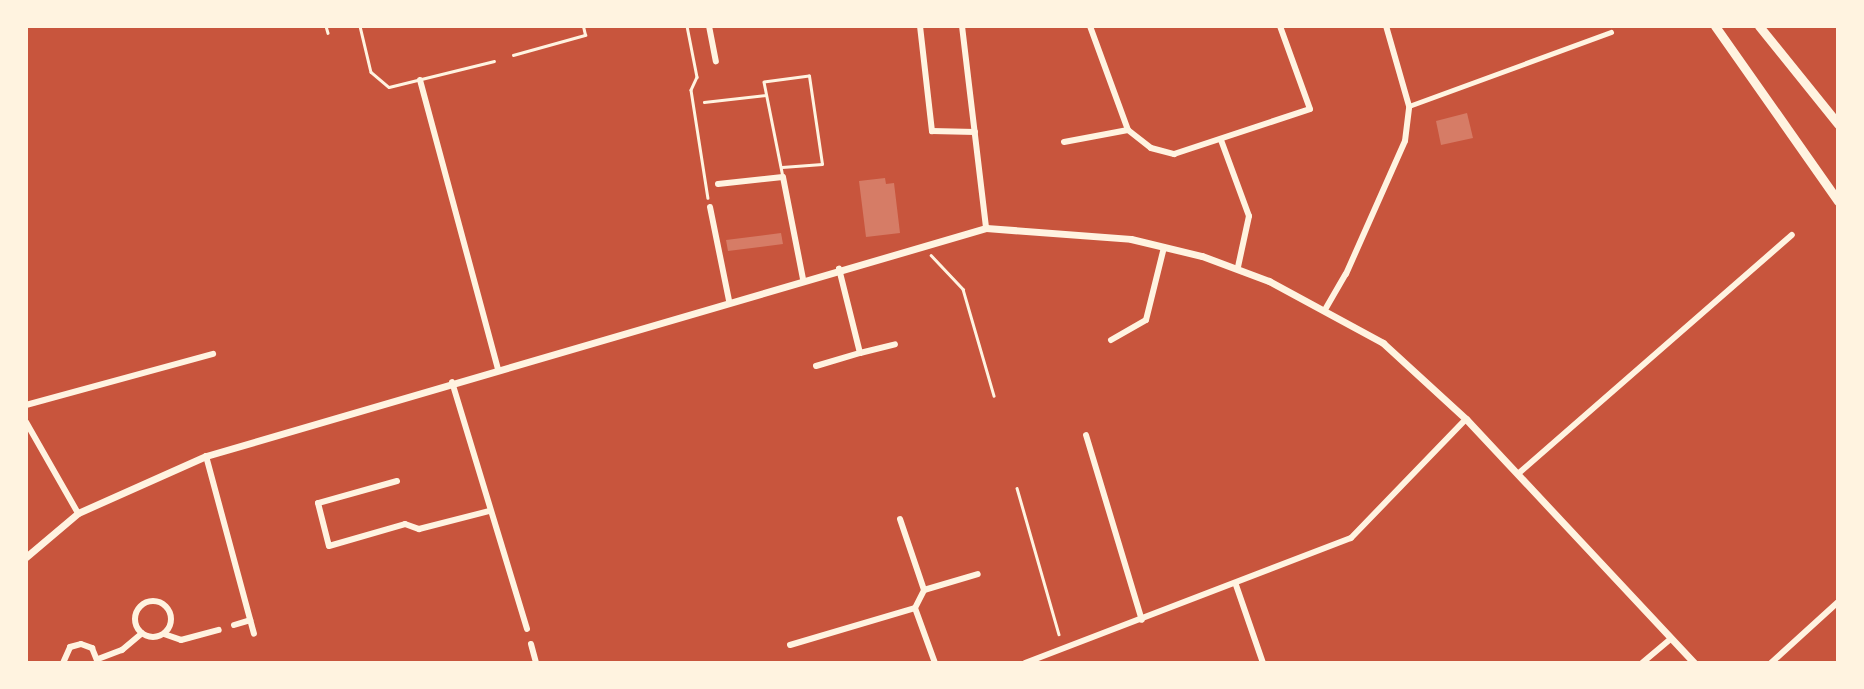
<!DOCTYPE html>
<style>
body{margin:0}
#map{position:relative;width:1864px;height:689px;overflow:hidden;background:#c8553d;font-family:Rubik,sans-serif}
div>[style]{position:absolute}
.building>*{inset:0;background:#d67c66}
.path>*{height:2.5px;margin:-1.25px;padding:0 1.25px;transform-origin:1.25px;border-radius:1.25px;background:#fff3e0}
.service>*{height:2.5px;margin:-1.25px;padding:0 1.25px;transform-origin:1.25px;border-radius:1.25px;background:#fff3e0}
.pedestrian>*{height:4.5px;margin:-2.25px;padding:0 2.25px;transform-origin:2.25px;border-radius:2.25px;background:#fff3e0}
.minor>*{height:6px;margin:-3px;padding:0 3px;transform-origin:3px;border-radius:3px;background:#fff3e0}
.minor>.ring{margin:-3px;padding:0;box-sizing:content-box;background:none;border:6px solid #fff3e0;border-radius:50%}
.tertiary>*{height:7px;margin:-3.5px;padding:0 3.5px;transform-origin:3.5px;border-radius:3.5px;background:#fff3e0}
.primary>*{height:9px;margin:-4.5px;padding:0 4.5px;transform-origin:4.5px;border-radius:4.5px;background:#fff3e0}
span{translate:-50% -50%;white-space:nowrap;text-align:center;line-height:1.15;-webkit-text-stroke:5px #fff3e0;paint-order:stroke}
.frame{position:absolute;inset:0;border:28px solid #fff3e0;pointer-events:none}
</style>
<div id="map">
<div class="building">
<div style="clip-path:polygon(1467px 113px,1473px 138px,1441px 145px,1436px 121px)"></div>
<div style="clip-path:polygon(885px 178px,886px 184px,894px 183px,900px 233px,866px 237px,859px 181px)"></div>
<div style="clip-path:polygon(781px 233px,783px 244px,728px 251px,726px 240px)"></div>
</div>
<div class="path">
<div style="left:687px;top:26px;width:52px;rotate:78.9deg"></div>
<div style="left:697px;top:77px;width:14px;rotate:115deg"></div>
<div style="left:691px;top:90px;width:109px;rotate:81.1deg"></div>
<div style="left:931px;top:255px;width:47px;rotate:46.7deg"></div>
<div style="left:963px;top:289px;width:111px;rotate:73.8deg"></div>
<div style="left:1017px;top:488px;width:152px;rotate:74deg"></div>
</div>
<div class="service">
<div style="left:326px;top:26px;width:7px;rotate:74deg"></div>
<div style="left:360px;top:26px;width:47px;rotate:76.6deg"></div>
<div style="left:371px;top:72px;width:23px;rotate:40deg"></div>
<div style="left:389px;top:87px;width:108px;rotate:-13.9deg"></div>
<div style="left:513px;top:55px;width:75px;rotate:-15.5deg"></div>
<div style="left:585px;top:35px;width:9px;rotate:-103deg"></div>
<div style="left:704px;top:102px;width:62px;rotate:-6.4deg"></div>
<div style="left:782px;top:167px;width:40px;rotate:-4.3deg"></div>
<div style="left:822px;top:164px;width:89px;rotate:-98.4deg"></div>
<div style="left:809px;top:76px;width:45px;rotate:172.4deg"></div>
<div style="left:764px;top:82px;width:97px;rotate:78.7deg"></div>
</div>
<div class="pedestrian">
<div style="left:1409px;top:106px;width:215px;rotate:-20.1deg"></div>
</div>
<div class="minor">
<div style="left:709px;top:26px;width:36px;rotate:79deg"></div>
<div style="left:920px;top:26px;width:106px;rotate:83.5deg"></div>
<div style="left:932px;top:131px;width:43px;rotate:1.3deg"></div>
<div style="left:962px;top:26px;width:203px;rotate:83.2deg"></div>
<div style="left:420px;top:80px;width:299px;rotate:74.9deg"></div>
<div style="left:1128px;top:130px;width:29px;rotate:38deg"></div>
<div style="left:1151px;top:148px;width:24px;rotate:15deg"></div>
<div style="left:1174px;top:154px;width:143px;rotate:-18.3deg"></div>
<div style="left:1310px;top:109px;width:88px;rotate:-109.9deg"></div>
<div style="left:1221px;top:140px;width:81px;rotate:69.8deg"></div>
<div style="left:1249px;top:216px;width:52px;rotate:102.2deg"></div>
<div style="left:1064px;top:142px;width:65px;rotate:-10.6deg"></div>
<div style="left:1128px;top:130px;width:111px;rotate:-110.1deg"></div>
<div style="left:718px;top:184px;width:65px;rotate:-6.1deg"></div>
<div style="left:783px;top:177px;width:104px;rotate:78.9deg"></div>
<div style="left:710px;top:207px;width:95px;rotate:78.5deg"></div>
<div style="left:1326px;top:308px;width:39px;rotate:-60deg"></div>
<div style="left:1346px;top:274px;width:145px;rotate:-66.1deg"></div>
<div style="left:1405px;top:141px;width:35px;rotate:-83deg"></div>
<div style="left:1409px;top:106px;width:83px;rotate:-106deg"></div>
<div style="left:1111px;top:340px;width:40px;rotate:-29.7deg"></div>
<div style="left:1146px;top:320px;width:75px;rotate:-76.1deg"></div>
<div style="left:860px;top:353px;width:36px;rotate:-14deg"></div>
<div style="left:816px;top:366px;width:46px;rotate:-16.5deg"></div>
<div style="left:860px;top:353px;width:87px;rotate:-104deg"></div>
<div style="left:452px;top:382px;width:258px;rotate:73.1deg"></div>
<div style="left:26px;top:405px;width:194px;rotate:-15.3deg"></div>
<div style="left:26px;top:422px;width:105px;rotate:60.3deg"></div>
<div style="left:1086px;top:435px;width:193px;rotate:73.2deg"></div>
<div style="left:206px;top:456px;width:184px;rotate:74.9deg"></div>
<div style="left:1519px;top:473px;width:362px;rotate:-41.1deg"></div>
<div style="left:397px;top:481px;width:82px;rotate:164.4deg"></div>
<div style="left:318px;top:503px;width:44px;rotate:75.7deg"></div>
<div style="left:329px;top:546px;width:79px;rotate:-16.1deg"></div>
<div style="left:405px;top:524px;width:15px;rotate:20deg"></div>
<div style="left:419px;top:529px;width:72px;rotate:-14.4deg"></div>
<div style="left:900px;top:519px;width:75px;rotate:71.3deg"></div>
<div style="left:924px;top:590px;width:56px;rotate:-16.5deg"></div>
<div style="left:1236px;top:585px;width:83px;rotate:70.9deg"></div>
<div class="ring" style="left:135px;top:601px;width:30px;height:30px"></div>
<div style="left:915px;top:608px;width:20px;rotate:-63deg"></div>
<div style="left:234px;top:625px;width:17px;rotate:-17deg"></div>
<div style="left:164px;top:634px;width:18px;rotate:19deg"></div>
<div style="left:181px;top:640px;width:39px;rotate:-15deg"></div>
<div style="left:531px;top:644px;width:20px;rotate:75deg"></div>
<div style="left:790px;top:645px;width:130px;rotate:-16.5deg"></div>
<div style="left:915px;top:608px;width:59px;rotate:70deg"></div>
<div style="left:98px;top:659px;width:26px;rotate:-21deg"></div>
<div style="left:122px;top:650px;width:26px;rotate:-40deg"></div>
<div style="left:63px;top:663px;width:17px;rotate:-66deg"></div>
<div style="left:70px;top:647px;width:11px;rotate:-15deg"></div>
<div style="left:81px;top:644px;width:12px;rotate:20deg"></div>
<div style="left:92px;top:648px;width:16px;rotate:68deg"></div>
<div style="left:1025px;top:663px;width:349px;rotate:-21deg"></div>
<div style="left:1351px;top:538px;width:165px;rotate:-46deg"></div>
<div style="left:1642px;top:663px;width:38px;rotate:-40deg"></div>
<div style="left:1771px;top:663px;width:91px;rotate:-42.3deg"></div>
</div>
<div class="tertiary">
<div style="left:26px;top:557px;width:68px;rotate:-40.2deg"></div>
<div style="left:78px;top:513px;width:140px;rotate:-24deg"></div>
<div style="left:206px;top:456px;width:813px;rotate:-16.29deg"></div>
<div style="left:986px;top:228px;width:145px;rotate:4.3deg"></div>
<div style="left:1131px;top:239px;width:73px;rotate:13.5deg"></div>
<div style="left:1202px;top:256px;width:72px;rotate:20.5deg"></div>
<div style="left:1269px;top:281px;width:130px;rotate:28.5deg"></div>
<div style="left:1383px;top:343px;width:113px;rotate:42.5deg"></div>
<div style="left:1466px;top:419px;width:334px;rotate:46.9deg"></div>
</div>
<div class="primary">
<div style="left:1715px;top:26px;width:214px;rotate:54.9deg"></div>
<div style="left:1759px;top:26px;width:126px;rotate:51.1deg"></div>
</div>
<div class="frame"></div>
</div>
